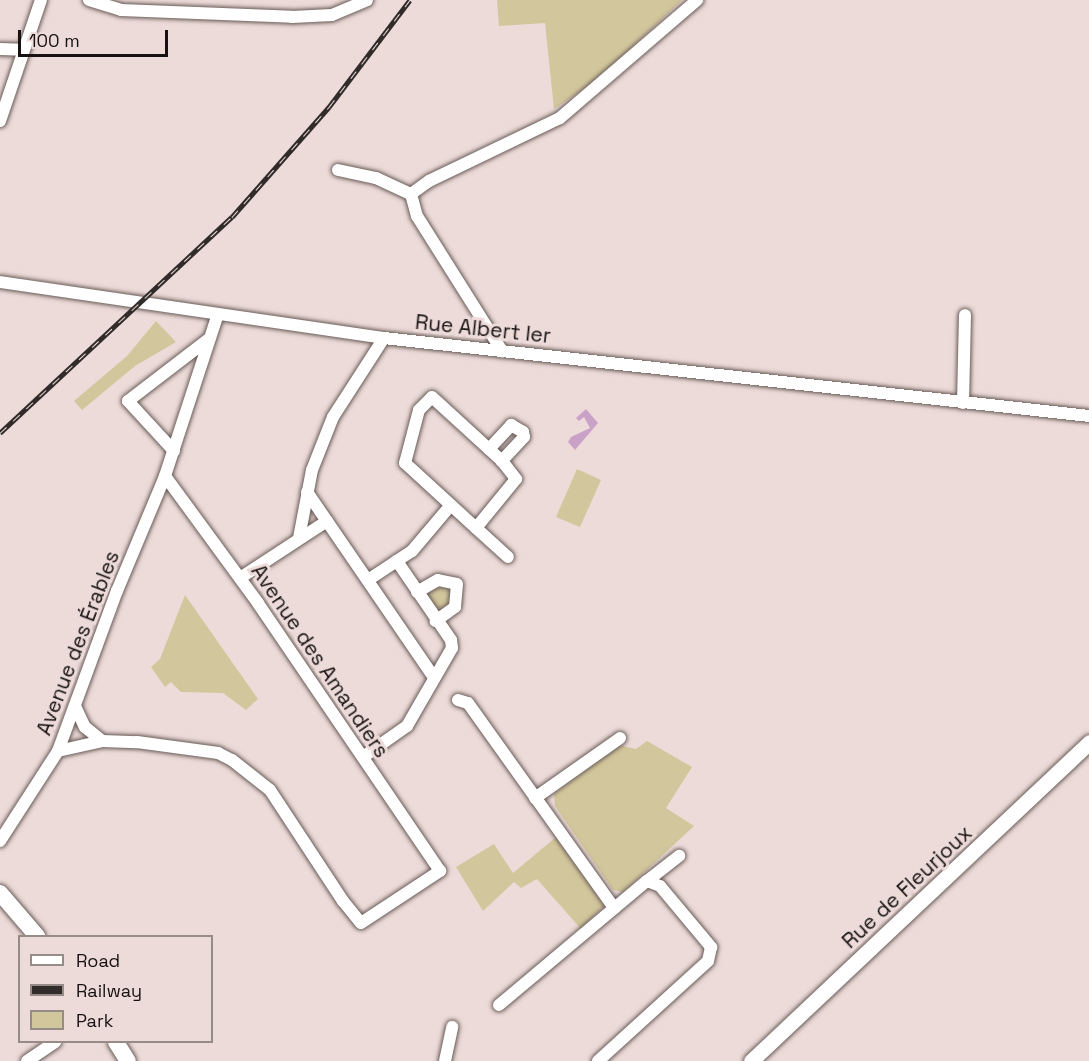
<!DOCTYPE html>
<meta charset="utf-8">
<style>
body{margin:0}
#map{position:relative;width:1089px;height:1061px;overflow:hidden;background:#ecdbd8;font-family:"Space Grotesk",sans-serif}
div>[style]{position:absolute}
.green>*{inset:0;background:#d2c79c}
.water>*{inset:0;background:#caa2c8}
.roads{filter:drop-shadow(0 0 2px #695b58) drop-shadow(0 0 2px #695b58)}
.minor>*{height:12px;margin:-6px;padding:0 6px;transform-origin:6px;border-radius:6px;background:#fff}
.tertiary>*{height:15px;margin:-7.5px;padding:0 7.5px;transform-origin:7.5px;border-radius:7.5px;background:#fff}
.secondary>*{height:16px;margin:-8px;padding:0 8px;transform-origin:8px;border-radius:8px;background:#fff}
.rail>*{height:5px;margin-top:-2.5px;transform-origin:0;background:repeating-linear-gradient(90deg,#ecdbd8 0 9px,#312b2a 0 18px);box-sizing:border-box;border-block:2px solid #312b2a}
span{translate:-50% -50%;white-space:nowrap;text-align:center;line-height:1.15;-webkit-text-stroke:6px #ecdbd8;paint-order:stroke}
.street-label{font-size:21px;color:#171211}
.legend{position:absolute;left:18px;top:935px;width:195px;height:108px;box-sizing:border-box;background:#ecdbd8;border:2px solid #978b88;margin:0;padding:8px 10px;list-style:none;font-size:18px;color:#171211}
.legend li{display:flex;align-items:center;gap:12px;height:30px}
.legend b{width:30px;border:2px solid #978b88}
.scale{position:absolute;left:18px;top:30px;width:150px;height:27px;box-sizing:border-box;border:3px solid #171211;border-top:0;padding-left:8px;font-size:18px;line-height:21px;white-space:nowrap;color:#171211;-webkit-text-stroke:4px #ecdbd8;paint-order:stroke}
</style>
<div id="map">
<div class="green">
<div style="clip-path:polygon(497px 0,682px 0,597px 80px,554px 109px,545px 23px,499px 26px)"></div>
<div style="clip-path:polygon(156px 321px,176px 342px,135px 366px,82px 410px,74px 401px,127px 356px)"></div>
<div style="clip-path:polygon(577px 469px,601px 480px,580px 527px,556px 517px)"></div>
<div style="clip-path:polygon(437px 584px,453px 586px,452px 605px,437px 615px,422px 593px)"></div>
<div style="clip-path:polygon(185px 595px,258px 699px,246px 710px,223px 693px,181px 692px,171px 682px,165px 687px,151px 667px,160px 659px)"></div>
<div style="clip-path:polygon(647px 741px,692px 767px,666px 808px,694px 826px,623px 892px,613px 890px,555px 806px,554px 794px,619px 745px,636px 749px)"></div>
<div style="clip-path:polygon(556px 837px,605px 905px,581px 929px,537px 879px,521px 888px,514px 882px,483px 911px,456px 867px,494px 844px,513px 873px)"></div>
</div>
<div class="water">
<div style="clip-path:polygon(586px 409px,598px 423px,575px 450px,568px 442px,571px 437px,590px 428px,584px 417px,579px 421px,576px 418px)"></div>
</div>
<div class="roads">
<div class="minor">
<div style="left:89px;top:0;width:34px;rotate:17deg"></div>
<div style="left:121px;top:10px;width:171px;rotate:2.3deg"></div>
<div style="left:292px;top:17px;width:40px;rotate:-2.9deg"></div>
<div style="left:332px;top:15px;width:38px;rotate:-23deg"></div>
<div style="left:0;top:49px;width:23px;rotate:2deg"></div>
<div style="left:0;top:121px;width:128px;rotate:-71.3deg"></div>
<div style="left:338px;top:170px;width:39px;rotate:12deg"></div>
<div style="left:376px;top:178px;width:38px;rotate:25deg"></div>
<div style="left:411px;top:194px;width:23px;rotate:75deg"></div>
<div style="left:417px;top:216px;width:160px;rotate:57.8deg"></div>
<div style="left:411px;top:194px;width:22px;rotate:-36deg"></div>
<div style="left:429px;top:181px;width:145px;rotate:-25.7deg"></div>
<div style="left:560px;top:118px;width:181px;rotate:-40.7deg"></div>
<div style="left:0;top:282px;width:388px;rotate:8.3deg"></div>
<div style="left:384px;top:338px;width:709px;rotate:6.31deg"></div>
<div style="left:432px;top:397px;width:95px;rotate:42.4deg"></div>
<div style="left:502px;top:461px;width:23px;rotate:52deg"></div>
<div style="left:516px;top:479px;width:63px;rotate:129.2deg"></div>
<div style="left:476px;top:528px;width:96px;rotate:-137.5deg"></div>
<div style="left:405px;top:463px;width:55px;rotate:-75.2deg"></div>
<div style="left:419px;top:410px;width:18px;rotate:-45deg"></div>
<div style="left:963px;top:403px;width:88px;rotate:-88.7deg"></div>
<div style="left:489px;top:449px;width:33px;rotate:-47deg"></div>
<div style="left:511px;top:425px;width:14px;rotate:30deg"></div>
<div style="left:523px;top:432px;width:5px;rotate:79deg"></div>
<div style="left:524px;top:437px;width:33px;rotate:133deg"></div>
<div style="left:174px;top:451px;width:68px;rotate:-132.6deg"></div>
<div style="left:128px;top:401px;width:103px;rotate:-37.5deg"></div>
<div style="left:307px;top:492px;width:223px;rotate:55.6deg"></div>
<div style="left:476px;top:528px;width:43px;rotate:42.2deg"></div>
<div style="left:299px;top:538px;width:69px;rotate:-79.2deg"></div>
<div style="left:312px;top:470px;width:57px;rotate:-68.4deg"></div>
<div style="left:333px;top:417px;width:94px;rotate:-57.2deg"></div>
<div style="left:240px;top:578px;width:104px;rotate:-33.2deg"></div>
<div style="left:368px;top:580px;width:53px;rotate:-33.4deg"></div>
<div style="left:412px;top:551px;width:60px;rotate:-49.7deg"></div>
<div style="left:417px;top:592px;width:24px;rotate:-30deg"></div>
<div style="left:438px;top:580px;width:19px;rotate:12deg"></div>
<div style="left:457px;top:584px;width:23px;rotate:95deg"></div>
<div style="left:455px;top:607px;width:24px;rotate:144deg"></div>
<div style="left:458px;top:700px;width:10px;rotate:17deg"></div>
<div style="left:468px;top:703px;width:252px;rotate:54.5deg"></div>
<div style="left:75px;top:706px;width:23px;rotate:65deg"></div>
<div style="left:85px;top:727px;width:22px;rotate:39deg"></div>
<div style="left:58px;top:751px;width:45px;rotate:-12.8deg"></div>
<div style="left:102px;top:741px;width:35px;rotate:2deg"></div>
<div style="left:137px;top:742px;width:82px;rotate:7.7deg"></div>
<div style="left:218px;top:753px;width:16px;rotate:27deg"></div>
<div style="left:232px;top:760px;width:48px;rotate:38.3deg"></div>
<div style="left:270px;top:790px;width:133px;rotate:56.7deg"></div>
<div style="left:343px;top:901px;width:28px;rotate:51deg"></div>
<div style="left:361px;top:923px;width:95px;rotate:-33.4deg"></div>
<div style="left:440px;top:871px;width:324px;rotate:-124.2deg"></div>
<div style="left:258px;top:603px;width:157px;rotate:-126.2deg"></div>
<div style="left:363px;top:757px;width:54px;rotate:-35.2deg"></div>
<div style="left:407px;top:726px;width:90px;rotate:-60deg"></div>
<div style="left:452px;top:648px;width:8px;rotate:-97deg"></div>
<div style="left:451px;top:640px;width:96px;rotate:-124.4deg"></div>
<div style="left:535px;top:798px;width:104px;rotate:-35.2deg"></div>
<div style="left:0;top:841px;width:107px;rotate:-57.2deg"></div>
<div style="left:58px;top:751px;width:171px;rotate:-69.8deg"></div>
<div style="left:117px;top:591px;width:125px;rotate:-67.3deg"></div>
<div style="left:165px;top:476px;width:170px;rotate:-71.9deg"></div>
<div style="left:647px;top:881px;width:41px;rotate:-38deg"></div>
<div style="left:499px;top:1005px;width:193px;rotate:-40deg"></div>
<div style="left:647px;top:881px;width:14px;rotate:21deg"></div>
<div style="left:660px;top:886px;width:80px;rotate:50.1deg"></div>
<div style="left:711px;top:947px;width:14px;rotate:102deg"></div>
<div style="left:708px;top:961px;width:149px;rotate:137.7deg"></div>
<div style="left:27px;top:1061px;width:34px;rotate:-34deg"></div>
<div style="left:445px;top:1061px;width:35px;rotate:-78deg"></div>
</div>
<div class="tertiary">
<div style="left:751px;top:1061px;width:465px;rotate:-43.3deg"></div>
</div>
<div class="secondary">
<div style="left:0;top:893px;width:57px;rotate:49.3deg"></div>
<div style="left:116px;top:1042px;width:22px;rotate:58deg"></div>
</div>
</div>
<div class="rail">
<div style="left:0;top:433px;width:317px;rotate:-43deg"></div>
<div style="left:232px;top:217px;width:147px;rotate:-48.6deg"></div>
<div style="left:329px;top:107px;width:134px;rotate:-52.9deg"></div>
</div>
<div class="street-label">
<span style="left:483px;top:329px;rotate:6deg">Rue Albert Ier</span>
<span style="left:78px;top:643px;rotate:-69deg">Avenue des Érables</span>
<span style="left:320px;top:661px;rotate:56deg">Avenue des Amandiers</span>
<span style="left:907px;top:887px;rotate:-43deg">Rue de Fleurjoux</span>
</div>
<ul class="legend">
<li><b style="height:8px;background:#fff"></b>Road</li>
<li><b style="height:8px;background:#312b2a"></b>Railway</li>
<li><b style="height:16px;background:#d2c79c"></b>Park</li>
</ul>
<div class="scale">100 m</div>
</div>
